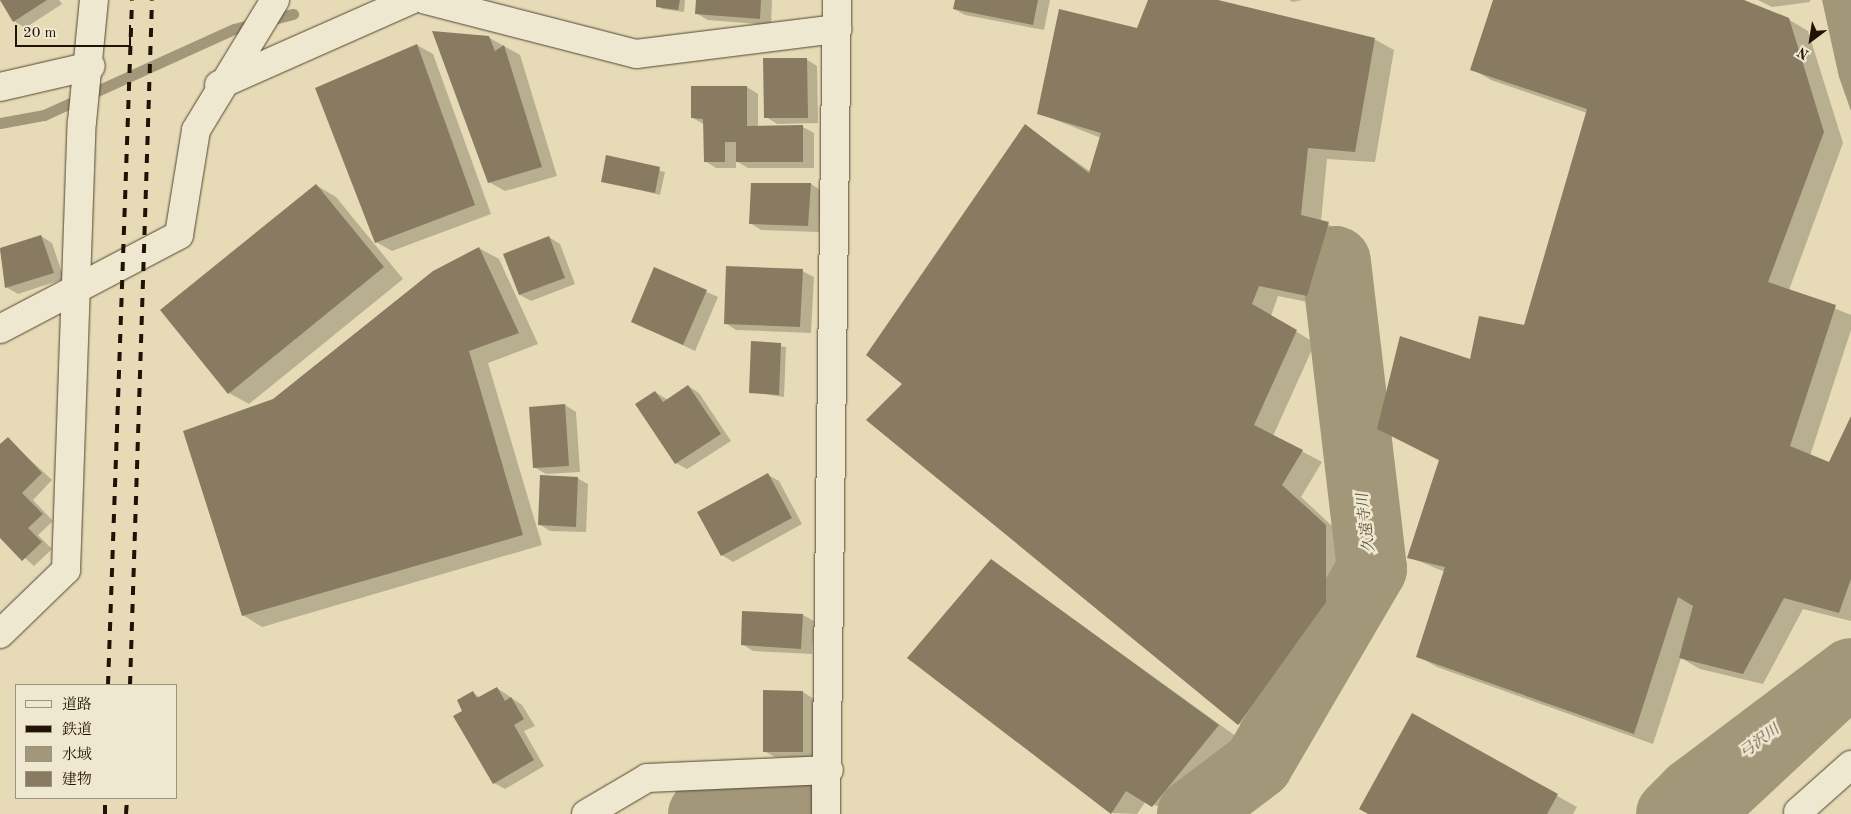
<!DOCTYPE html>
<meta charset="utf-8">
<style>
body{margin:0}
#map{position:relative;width:1851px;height:814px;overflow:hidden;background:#e6dbb6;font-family:"Old Standard TT","Noto Serif JP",serif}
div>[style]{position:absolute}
.water>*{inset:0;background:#a3977a}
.shadow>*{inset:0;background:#0003}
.stream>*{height:11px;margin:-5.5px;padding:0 5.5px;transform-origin:5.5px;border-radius:5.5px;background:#a3977a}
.river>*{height:70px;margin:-35px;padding:0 35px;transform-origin:35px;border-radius:35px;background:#a3977a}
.building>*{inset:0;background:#887b61}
.roads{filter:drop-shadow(0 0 1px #534431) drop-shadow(0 0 1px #534431)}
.street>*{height:28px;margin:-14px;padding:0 14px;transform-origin:14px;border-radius:14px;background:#efe8d0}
.rail>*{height:4px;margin-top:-2px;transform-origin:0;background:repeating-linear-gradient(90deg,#221205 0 9px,transparent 0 18px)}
span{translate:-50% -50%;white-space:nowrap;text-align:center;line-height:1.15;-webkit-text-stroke:5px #efe8d0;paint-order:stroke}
.water-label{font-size:15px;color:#5c4e3a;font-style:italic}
.legend{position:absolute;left:15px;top:684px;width:162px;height:115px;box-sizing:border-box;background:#efe8d0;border:1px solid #9d927f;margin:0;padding:6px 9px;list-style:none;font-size:15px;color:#221205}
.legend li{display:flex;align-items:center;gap:10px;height:25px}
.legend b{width:25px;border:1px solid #9d927f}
.north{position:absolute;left:1786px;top:15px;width:50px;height:50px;-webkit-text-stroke:4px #efe8d0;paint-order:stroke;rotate:211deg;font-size:14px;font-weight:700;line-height:20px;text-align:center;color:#221205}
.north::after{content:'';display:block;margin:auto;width:18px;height:22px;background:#221205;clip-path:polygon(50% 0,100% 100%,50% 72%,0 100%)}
.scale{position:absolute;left:15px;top:25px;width:116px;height:22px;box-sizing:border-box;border:2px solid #221205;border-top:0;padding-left:6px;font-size:15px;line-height:18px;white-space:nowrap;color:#221205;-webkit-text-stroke:4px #efe8d0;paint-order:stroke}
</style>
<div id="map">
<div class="water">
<div style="clip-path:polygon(1822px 0,1851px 0,1851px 111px,1839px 77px)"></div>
<div style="clip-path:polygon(1851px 639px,1851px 718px,1748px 814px,1678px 814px,1665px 800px,1674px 814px,1644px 814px)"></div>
</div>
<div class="shadow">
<div style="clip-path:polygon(0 0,59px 0,62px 4px,25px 28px,14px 21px)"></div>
<div style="clip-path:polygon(658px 0,685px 0,684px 12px,662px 9px)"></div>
<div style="clip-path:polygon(697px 0,772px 0,771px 25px,708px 20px,696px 13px)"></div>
<div style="clip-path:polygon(956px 0,1050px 0,1044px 30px,965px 15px,954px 9px)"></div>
<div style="clip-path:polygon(1149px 0,1213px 0,1374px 39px,1394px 50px,1375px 162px,1327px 159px,1321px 221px,1348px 234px,1327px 306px,1278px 296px,1271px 316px,1315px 343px,1273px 436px,1322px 462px,1301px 497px,1345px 538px,1345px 614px,1258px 735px,1239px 724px,904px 384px,1025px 126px,1091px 172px,1101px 138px,1038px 113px,1137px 30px)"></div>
<div style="clip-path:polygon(1289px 0,1302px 0,1293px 2px)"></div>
<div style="clip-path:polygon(1495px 0,1740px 0,1788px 19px,1808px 31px,1843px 143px,1789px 290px,1851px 315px,1851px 330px,1810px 456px,1830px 464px,1851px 419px,1851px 621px,1803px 609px,1763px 684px,1700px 669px,1681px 658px,1653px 744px,1437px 667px,1418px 656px,1445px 572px,1409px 557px,1440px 461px,1379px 429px,1525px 327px,1587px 113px,1491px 80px,1472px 69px)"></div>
<div style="clip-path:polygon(1758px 0,1810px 0,1810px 2px,1772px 7px)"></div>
<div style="clip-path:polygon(488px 37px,520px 55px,557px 176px,505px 191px,489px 182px)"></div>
<div style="clip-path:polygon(417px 45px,433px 54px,491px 214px,392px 251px,376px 242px)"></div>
<div style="clip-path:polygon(806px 59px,817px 66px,818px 123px,777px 124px,766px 117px)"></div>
<div style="clip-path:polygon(747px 87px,758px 94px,758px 127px,803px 127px,814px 133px,814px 168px,748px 168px,736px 161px,736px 168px,716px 168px,705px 161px,705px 125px,693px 118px)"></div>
<div style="clip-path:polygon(607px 157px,665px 172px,660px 195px,602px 181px)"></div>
<div style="clip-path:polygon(811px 184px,822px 191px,819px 232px,761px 230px,750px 223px,752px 185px)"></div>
<div style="clip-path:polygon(316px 185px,336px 197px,403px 279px,249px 404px,229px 393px)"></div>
<div style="clip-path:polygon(41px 236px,52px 243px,64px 279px,18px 294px,6px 287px,0 250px)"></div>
<div style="clip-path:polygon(549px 237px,560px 244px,575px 284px,531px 301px,520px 295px,504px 255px)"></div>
<div style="clip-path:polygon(479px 248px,499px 259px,538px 344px,488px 363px,542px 545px,262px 627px,243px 615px,273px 400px)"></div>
<div style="clip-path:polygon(655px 269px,718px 297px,695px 351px,632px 321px)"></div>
<div style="clip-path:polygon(802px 271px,814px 277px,811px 333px,736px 330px,725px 323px)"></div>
<div style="clip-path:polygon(753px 343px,786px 347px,784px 397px,751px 392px)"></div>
<div style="clip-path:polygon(688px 386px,699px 393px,731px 441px,687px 469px,676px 463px,655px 392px,668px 400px)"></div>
<div style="clip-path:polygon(565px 405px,576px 412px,580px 472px,546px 474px,534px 467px)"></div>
<div style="clip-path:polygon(8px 439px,52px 480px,33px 500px,53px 521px,38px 535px,52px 549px,34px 566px,0 536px,0 446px)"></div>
<div style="clip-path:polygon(768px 475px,779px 481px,802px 524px,733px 562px,722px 555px)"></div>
<div style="clip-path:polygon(577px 478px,588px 484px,586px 532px,550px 531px,539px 524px)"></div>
<div style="clip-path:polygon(991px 560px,1237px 737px,1174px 814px,1146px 801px,1137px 814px,1112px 813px)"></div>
<div style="clip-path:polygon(803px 615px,814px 621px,812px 654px,753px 651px,742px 644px)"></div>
<div style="clip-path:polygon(497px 688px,522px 705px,535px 726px,524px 731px,544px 766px,505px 789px,494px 783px,464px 711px,473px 693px,481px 698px)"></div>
<div style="clip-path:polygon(765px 692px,803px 692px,814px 699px,814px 757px,775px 757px,764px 751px)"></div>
<div style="clip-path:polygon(1412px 715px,1577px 807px,1573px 814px,1370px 814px)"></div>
</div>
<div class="stream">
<div style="left:0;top:123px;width:45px;rotate:-10.3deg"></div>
<div style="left:44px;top:115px;width:209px;rotate:-24.4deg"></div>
<div style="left:234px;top:29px;width:61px;rotate:-14.3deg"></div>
</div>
<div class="river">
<div style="left:703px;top:814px;width:63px;rotate:-5.4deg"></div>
<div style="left:766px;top:808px;width:35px;rotate:10deg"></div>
<div style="left:1192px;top:814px;width:83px;rotate:-37.1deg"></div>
<div style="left:1258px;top:764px;width:226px;rotate:-59.7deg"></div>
<div style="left:1372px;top:569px;width:310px;rotate:-96.7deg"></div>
<div style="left:1671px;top:814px;width:30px;rotate:-45deg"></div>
<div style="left:1692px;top:793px;width:199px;rotate:-37deg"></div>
</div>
<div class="building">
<div style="clip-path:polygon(0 0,47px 0,13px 22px)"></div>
<div style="clip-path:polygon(656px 0,680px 0,678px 10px,656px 7px)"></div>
<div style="clip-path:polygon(696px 0,761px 0,760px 19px,695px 14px)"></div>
<div style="clip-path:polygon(955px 0,1038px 0,1033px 25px,953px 9px)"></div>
<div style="clip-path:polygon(1148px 0,1218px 0,1375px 38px,1355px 152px,1308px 148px,1301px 215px,1329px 222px,1307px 296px,1259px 286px,1252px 304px,1297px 330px,1254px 425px,1303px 450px,1282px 485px,1326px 525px,1326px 602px,1238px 725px,866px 420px,902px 384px,866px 355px,1025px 124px,1089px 173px,1101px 133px,1037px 114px,1059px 9px,1137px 28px)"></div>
<div style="clip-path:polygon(1493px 0,1744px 0,1789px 18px,1824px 132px,1768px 282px,1836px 305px,1790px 446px,1829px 462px,1851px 416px,1851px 579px,1839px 613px,1784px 598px,1743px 674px,1679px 658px,1693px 606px,1678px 597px,1634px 734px,1416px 657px,1445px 567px,1407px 558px,1439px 460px,1377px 429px,1400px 336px,1470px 359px,1479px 316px,1524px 325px,1587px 109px,1470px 70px)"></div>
<div style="clip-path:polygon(432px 31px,489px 36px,495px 51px,504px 45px,542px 167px,488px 183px)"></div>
<div style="clip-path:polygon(417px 44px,475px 205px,375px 243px,315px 88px)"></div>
<div style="clip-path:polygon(763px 58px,807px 58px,808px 118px,764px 118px)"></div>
<div style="clip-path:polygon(691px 86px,747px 86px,747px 126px,803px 125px,803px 162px,736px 162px,736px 142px,725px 142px,725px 162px,704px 162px,703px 119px,691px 118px)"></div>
<div style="clip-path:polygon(606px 155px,660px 167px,655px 193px,601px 182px)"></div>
<div style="clip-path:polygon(751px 183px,811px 183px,808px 226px,749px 224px)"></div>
<div style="clip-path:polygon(316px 184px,384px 267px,228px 394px,160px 310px)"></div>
<div style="clip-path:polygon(41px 235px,54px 273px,5px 288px,0 248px)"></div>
<div style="clip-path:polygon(549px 236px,565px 278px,519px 295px,503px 254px)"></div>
<div style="clip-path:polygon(479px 247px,519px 333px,469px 351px,523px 535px,242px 616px,183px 431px,273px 399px,433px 271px)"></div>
<div style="clip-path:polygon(726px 266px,803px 269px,800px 327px,724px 324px)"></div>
<div style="clip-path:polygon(654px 267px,707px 290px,683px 345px,631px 322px)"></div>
<div style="clip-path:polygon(751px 341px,781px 343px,779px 395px,749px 393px)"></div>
<div style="clip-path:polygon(688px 385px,721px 434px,675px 464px,635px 404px,655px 391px,663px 402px)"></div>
<div style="clip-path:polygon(565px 404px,569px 466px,533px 468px,529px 407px)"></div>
<div style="clip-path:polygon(8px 437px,42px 473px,22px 493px,43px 514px,28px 528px,42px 542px,22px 561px,0 538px,0 444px)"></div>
<div style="clip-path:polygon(768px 473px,792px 518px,721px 556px,697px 512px)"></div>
<div style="clip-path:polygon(540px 475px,578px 477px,576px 527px,538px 525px)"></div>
<div style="clip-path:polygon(991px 559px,1219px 725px,1152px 807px,1126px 791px,1111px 814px,907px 658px)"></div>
<div style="clip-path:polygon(742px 611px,803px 614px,801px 649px,741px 645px)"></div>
<div style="clip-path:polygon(497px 687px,505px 701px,511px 697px,524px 719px,514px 725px,534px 760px,493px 784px,453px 716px,462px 711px,457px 700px,473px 691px,477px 698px)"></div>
<div style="clip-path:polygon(763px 690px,803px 691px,803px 752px,763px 752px)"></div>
<div style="clip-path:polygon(1412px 713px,1558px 794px,1547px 814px,1368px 814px,1359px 809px)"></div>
</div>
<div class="roads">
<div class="street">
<div style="left:426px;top:0;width:217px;rotate:14.4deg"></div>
<div style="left:636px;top:54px;width:203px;rotate:-7.1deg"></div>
<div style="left:219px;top:85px;width:210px;rotate:-23.9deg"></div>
<div style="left:0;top:87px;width:93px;rotate:-13deg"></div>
<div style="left:0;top:329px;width:202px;rotate:-27.7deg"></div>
<div style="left:179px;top:235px;width:106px;rotate:-80.8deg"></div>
<div style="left:196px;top:130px;width:152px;rotate:-58.7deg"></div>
<div style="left:0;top:634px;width:92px;rotate:-44.1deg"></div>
<div style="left:66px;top:570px;width:448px;rotate:-88deg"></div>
<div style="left:82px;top:122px;width:123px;rotate:-84.4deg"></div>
<div style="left:1798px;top:812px;width:71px;rotate:-41.6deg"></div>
<div style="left:586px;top:814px;width:71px;rotate:-30.5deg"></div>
<div style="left:647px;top:778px;width:182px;rotate:-2.5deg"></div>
<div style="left:826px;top:814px;width:814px;rotate:-89.23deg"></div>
</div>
</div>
<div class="rail">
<div style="left:108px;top:685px;width:685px;rotate:-87.99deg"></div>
<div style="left:130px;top:685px;width:685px;rotate:-88.16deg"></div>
<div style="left:105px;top:814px;width:16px;rotate:-90deg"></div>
<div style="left:126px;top:814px;width:16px;rotate:-86deg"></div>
</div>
<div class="water-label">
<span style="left:1367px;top:523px;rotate:-97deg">久遠寺川</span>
<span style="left:1760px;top:742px;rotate:-37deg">弓沢川</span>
</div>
<ul class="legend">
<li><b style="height:6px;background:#efe8d0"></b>道路</li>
<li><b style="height:6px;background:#221205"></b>鉄道</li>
<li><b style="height:14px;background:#a3977a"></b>水域</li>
<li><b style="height:14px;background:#887b61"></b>建物</li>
</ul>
<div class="north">N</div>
<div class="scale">20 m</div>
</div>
